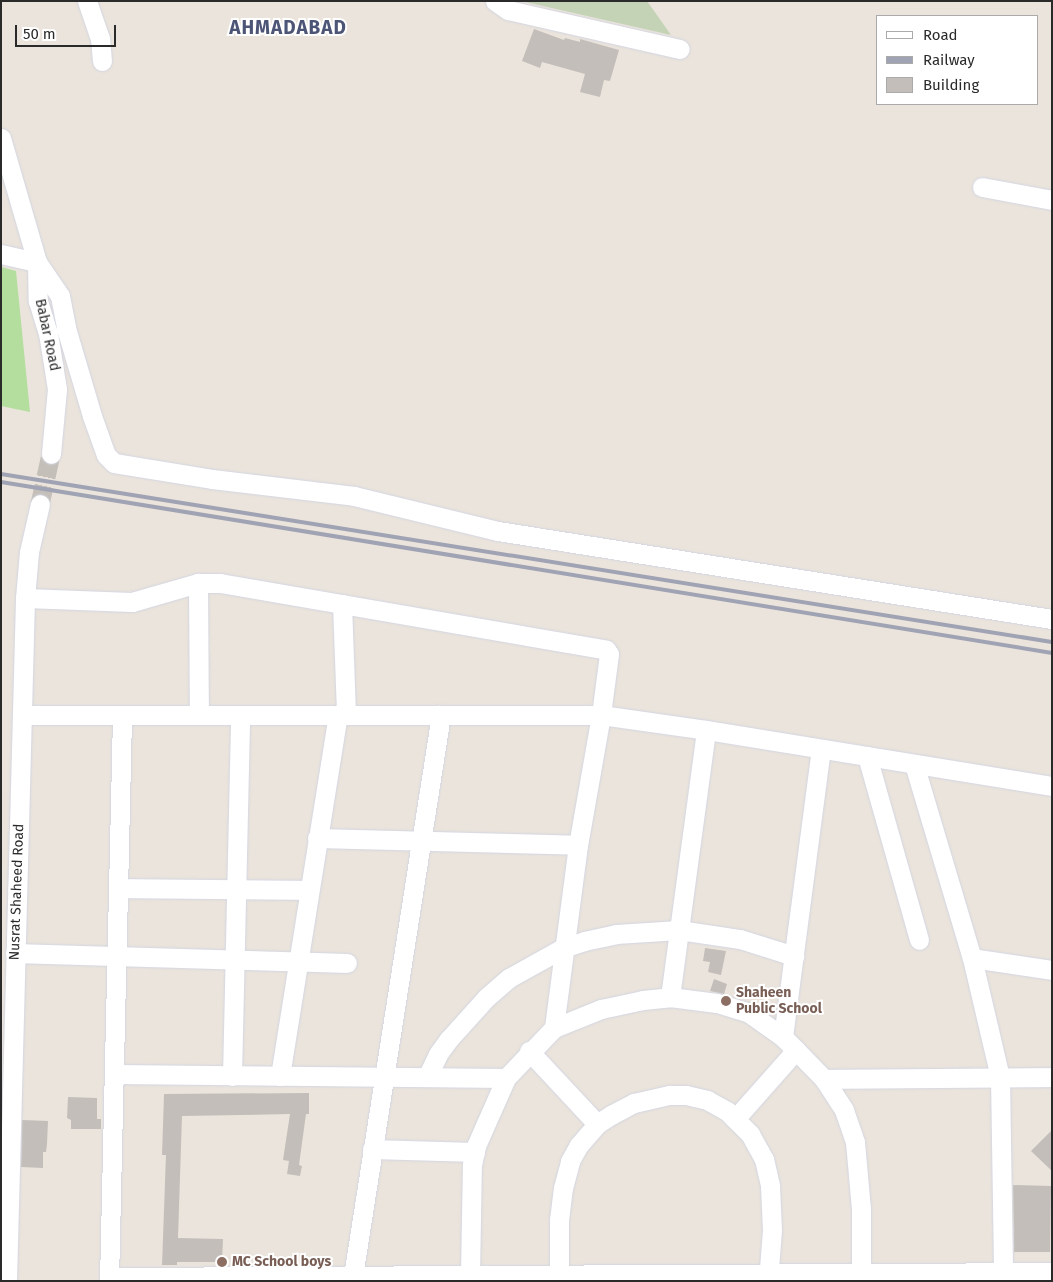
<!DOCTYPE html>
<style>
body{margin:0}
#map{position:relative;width:1053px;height:1282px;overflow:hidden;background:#ebe4dc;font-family:"Fira Sans",sans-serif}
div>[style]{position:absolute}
.green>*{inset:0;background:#b4de9d}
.cemetery>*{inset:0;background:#c4d3b5}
.building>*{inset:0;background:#c3beb9}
.minor-tunnel>*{height:19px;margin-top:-9.5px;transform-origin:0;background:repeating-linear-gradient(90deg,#c4bfb8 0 19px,transparent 0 28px)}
.roads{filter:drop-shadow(0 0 1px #d2d5e1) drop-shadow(0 0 1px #d2d5e1)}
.minor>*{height:19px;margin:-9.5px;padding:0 9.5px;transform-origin:9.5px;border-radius:9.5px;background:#fff}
.rail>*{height:4px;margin:-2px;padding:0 2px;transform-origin:2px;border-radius:2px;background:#a0a3b3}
.dots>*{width:14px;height:14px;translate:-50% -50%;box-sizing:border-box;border:2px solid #fff;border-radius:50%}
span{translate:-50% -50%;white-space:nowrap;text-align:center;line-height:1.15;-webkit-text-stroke:4px #fff;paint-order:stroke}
.street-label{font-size:14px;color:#2a2a2a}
.education-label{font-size:14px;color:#785e54;font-weight:700}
.left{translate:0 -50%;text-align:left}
.district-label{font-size:19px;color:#4d5577;font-weight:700;letter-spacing:1px}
.frame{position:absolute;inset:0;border:2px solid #2a2a2a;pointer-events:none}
.legend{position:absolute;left:876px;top:15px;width:162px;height:90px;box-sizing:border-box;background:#fff;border:1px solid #aaa;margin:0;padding:6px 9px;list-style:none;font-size:15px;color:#2a2a2a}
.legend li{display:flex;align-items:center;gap:10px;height:25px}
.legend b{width:25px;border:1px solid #aaa}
.scale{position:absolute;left:15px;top:25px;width:101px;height:22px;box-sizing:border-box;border:2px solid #2a2a2a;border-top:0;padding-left:6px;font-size:15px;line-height:18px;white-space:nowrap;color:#2a2a2a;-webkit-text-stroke:4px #fff;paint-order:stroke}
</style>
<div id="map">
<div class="green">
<div style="clip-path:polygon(1px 267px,16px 271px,30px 412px,1px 406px)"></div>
</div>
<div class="cemetery">
<div style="clip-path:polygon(521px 1px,647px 1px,671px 35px)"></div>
</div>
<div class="building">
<div style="clip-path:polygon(534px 29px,564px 40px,565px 38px,580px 42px,580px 39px,619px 50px,610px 81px,604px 80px,600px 97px,580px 92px,585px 74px,542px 62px,540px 68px,522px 61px)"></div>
<div style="clip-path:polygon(705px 948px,726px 951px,721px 975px,708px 972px,710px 962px,703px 961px)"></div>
<div style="clip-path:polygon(714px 979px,727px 984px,724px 994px,710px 991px)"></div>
<div style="clip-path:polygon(309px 1093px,309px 1114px,306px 1114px,299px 1165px,302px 1166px,300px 1176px,287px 1174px,289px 1161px,283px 1160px,290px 1114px,182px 1116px,178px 1238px,223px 1239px,222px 1262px,177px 1262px,177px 1265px,162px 1265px,166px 1155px,162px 1155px,164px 1094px)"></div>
<div style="clip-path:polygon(68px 1097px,97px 1098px,97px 1119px,101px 1119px,101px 1129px,71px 1129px,71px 1120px,67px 1118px)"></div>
<div style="clip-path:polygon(22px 1120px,48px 1121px,47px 1144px,46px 1152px,43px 1152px,43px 1168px,21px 1167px)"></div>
<div style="clip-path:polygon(1052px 1130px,1052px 1171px,1031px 1151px)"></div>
<div style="clip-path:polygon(1013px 1185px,1051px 1186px,1050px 1252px,1014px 1252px)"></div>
</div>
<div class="minor-tunnel">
<div style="left:40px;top:504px;width:51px;rotate:-77.6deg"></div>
</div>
<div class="roads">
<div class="minor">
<div style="left:87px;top:1px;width:39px;rotate:71deg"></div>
<div style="left:100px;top:38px;width:23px;rotate:85deg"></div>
<div style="left:495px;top:1px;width:16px;rotate:35deg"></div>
<div style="left:508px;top:10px;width:176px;rotate:12.8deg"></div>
<div style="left:1px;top:138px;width:129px;rotate:73.8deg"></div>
<div style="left:37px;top:262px;width:41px;rotate:55.9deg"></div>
<div style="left:60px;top:296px;width:33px;rotate:79deg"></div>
<div style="left:66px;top:328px;width:92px;rotate:73.5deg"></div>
<div style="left:92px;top:416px;width:41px;rotate:70.3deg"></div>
<div style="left:106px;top:455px;width:11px;rotate:45deg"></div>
<div style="left:114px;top:463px;width:99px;rotate:9.3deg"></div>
<div style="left:212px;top:479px;width:143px;rotate:6.8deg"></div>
<div style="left:354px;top:496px;width:148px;rotate:13.7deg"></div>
<div style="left:498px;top:531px;width:561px;rotate:9.03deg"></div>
<div style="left:982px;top:187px;width:71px;rotate:10.5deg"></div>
<div style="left:1px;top:254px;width:37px;rotate:13deg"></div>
<div style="left:37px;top:262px;width:39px;rotate:89deg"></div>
<div style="left:38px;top:301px;width:34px;rotate:73deg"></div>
<div style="left:48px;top:333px;width:57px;rotate:80.9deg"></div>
<div style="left:57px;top:389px;width:65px;rotate:95.3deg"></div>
<div style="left:198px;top:583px;width:132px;rotate:89.6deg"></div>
<div style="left:25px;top:598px;width:107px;rotate:2.1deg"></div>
<div style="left:132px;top:602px;width:69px;rotate:-16.1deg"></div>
<div style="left:198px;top:583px;width:22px"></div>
<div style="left:220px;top:583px;width:392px;rotate:9.8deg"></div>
<div style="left:606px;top:650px;width:5px;rotate:53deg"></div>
<div style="left:609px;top:654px;width:62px;rotate:97.5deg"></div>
<div style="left:601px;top:715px;width:132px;rotate:100deg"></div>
<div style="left:578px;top:845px;width:185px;rotate:97.5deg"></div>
<div style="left:342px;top:604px;width:111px;rotate:87.9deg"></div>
<div style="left:22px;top:715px;width:579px"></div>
<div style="left:601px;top:715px;width:106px;rotate:8.1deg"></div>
<div style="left:706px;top:730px;width:351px;rotate:9.2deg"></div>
<div style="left:867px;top:756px;width:191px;rotate:74.2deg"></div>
<div style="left:914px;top:764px;width:202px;rotate:73.4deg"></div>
<div style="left:972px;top:958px;width:122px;rotate:76.8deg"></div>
<div style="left:1000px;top:1077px;width:195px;rotate:89.1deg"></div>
<div style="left:317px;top:838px;width:261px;rotate:1.5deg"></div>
<div style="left:118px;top:888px;width:191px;rotate:0.6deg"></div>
<div style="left:15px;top:953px;width:332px;rotate:1.7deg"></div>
<div style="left:972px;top:958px;width:81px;rotate:8.5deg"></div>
<div style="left:670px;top:997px;width:269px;rotate:-82.3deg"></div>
<div style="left:783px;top:1037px;width:290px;rotate:-82.5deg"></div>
<div style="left:529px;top:1051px;width:100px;rotate:47deg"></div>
<div style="left:114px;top:1074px;width:392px;rotate:0.6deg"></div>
<div style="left:232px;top:1076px;width:361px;rotate:-88.7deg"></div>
<div style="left:280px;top:1076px;width:366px;rotate:-80.9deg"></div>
<div style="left:427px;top:1077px;width:25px;rotate:-64deg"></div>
<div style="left:438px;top:1054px;width:19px;rotate:-54deg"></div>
<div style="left:449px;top:1039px;width:57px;rotate:-47.9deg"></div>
<div style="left:487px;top:997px;width:29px;rotate:-41deg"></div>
<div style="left:509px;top:978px;width:62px;rotate:-29.1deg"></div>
<div style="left:563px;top:948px;width:22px;rotate:-18deg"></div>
<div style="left:584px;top:941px;width:33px;rotate:-12deg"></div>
<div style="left:616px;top:934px;width:63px;rotate:-3.6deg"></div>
<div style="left:679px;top:930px;width:62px;rotate:8.4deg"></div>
<div style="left:740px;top:939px;width:57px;rotate:17.5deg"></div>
<div style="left:824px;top:1079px;width:228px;rotate:-0.5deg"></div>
<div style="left:735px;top:1119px;width:92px;rotate:-48.5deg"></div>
<div style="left:372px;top:1149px;width:103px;rotate:1.7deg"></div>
<div style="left:470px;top:1275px;width:110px;rotate:-89deg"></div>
<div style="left:472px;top:1165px;width:19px;rotate:-78deg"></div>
<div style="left:476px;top:1146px;width:74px;rotate:-66.2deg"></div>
<div style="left:506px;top:1078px;width:69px;rotate:-46.2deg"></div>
<div style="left:554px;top:1028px;width:51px;rotate:-22deg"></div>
<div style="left:601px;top:1009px;width:43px;rotate:-12.1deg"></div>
<div style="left:643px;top:1000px;width:27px;rotate:-6deg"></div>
<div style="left:670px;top:997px;width:47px;rotate:7.3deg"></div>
<div style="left:717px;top:1003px;width:34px;rotate:17deg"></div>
<div style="left:749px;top:1013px;width:42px;rotate:35.2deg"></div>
<div style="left:783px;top:1037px;width:59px;rotate:45.7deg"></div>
<div style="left:824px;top:1079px;width:37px;rotate:57deg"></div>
<div style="left:844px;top:1110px;width:34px;rotate:71deg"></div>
<div style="left:855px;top:1142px;width:67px;rotate:84.9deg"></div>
<div style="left:861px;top:1209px;width:65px;rotate:90deg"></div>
<div style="left:353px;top:1276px;width:568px;rotate:-81.09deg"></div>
<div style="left:109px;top:1277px;width:943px;rotate:-0.3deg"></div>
<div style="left:7px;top:1281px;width:683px;rotate:-88.49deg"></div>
<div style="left:25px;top:598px;width:46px;rotate:-85deg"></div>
<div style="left:29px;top:552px;width:49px;rotate:-77.1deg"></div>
<div style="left:109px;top:1281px;width:566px;rotate:-88.68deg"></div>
<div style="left:559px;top:1281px;width:61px;rotate:-90deg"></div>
<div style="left:559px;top:1220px;width:32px;rotate:-83deg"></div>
<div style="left:563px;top:1188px;width:28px;rotate:-75deg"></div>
<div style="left:570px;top:1161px;width:18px;rotate:-61deg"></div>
<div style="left:579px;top:1145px;width:28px;rotate:-49deg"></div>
<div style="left:597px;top:1124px;width:17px;rotate:-33deg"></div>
<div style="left:611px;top:1115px;width:26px;rotate:-28deg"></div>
<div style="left:634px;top:1103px;width:37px;rotate:-13deg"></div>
<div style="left:670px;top:1095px;width:16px"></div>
<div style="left:686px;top:1095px;width:22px;rotate:13deg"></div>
<div style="left:707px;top:1100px;width:23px;rotate:29deg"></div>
<div style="left:727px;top:1111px;width:33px;rotate:45deg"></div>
<div style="left:750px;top:1134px;width:29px;rotate:61deg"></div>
<div style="left:764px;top:1159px;width:28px;rotate:77deg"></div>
<div style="left:770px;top:1186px;width:44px;rotate:87.4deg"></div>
<div style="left:772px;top:1230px;width:51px;rotate:94.5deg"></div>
</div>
</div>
<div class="rail">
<div style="left:1px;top:474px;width:1064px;rotate:9.08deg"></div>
<div style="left:1px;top:482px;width:1065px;rotate:9.24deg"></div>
</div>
<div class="dots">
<div style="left:726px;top:1001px;background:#8d6e63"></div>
<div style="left:222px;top:1262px;background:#8d6e63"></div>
</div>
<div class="street-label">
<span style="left:47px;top:335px;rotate:78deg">Babar Road</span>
<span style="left:17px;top:892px;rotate:-88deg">Nusrat Shaheed Road</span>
</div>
<div class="education-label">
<span class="left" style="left:736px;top:1001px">Shaheen<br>Public School</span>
<span class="left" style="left:232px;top:1262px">MC School boys</span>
</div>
<div class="district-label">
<span style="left:288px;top:28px">AHMADABAD</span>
</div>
<div class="frame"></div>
<ul class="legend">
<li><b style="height:6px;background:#fff"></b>Road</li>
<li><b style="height:6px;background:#a0a3b3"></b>Railway</li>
<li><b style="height:14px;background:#c3beb9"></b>Building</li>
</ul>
<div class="scale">50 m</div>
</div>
